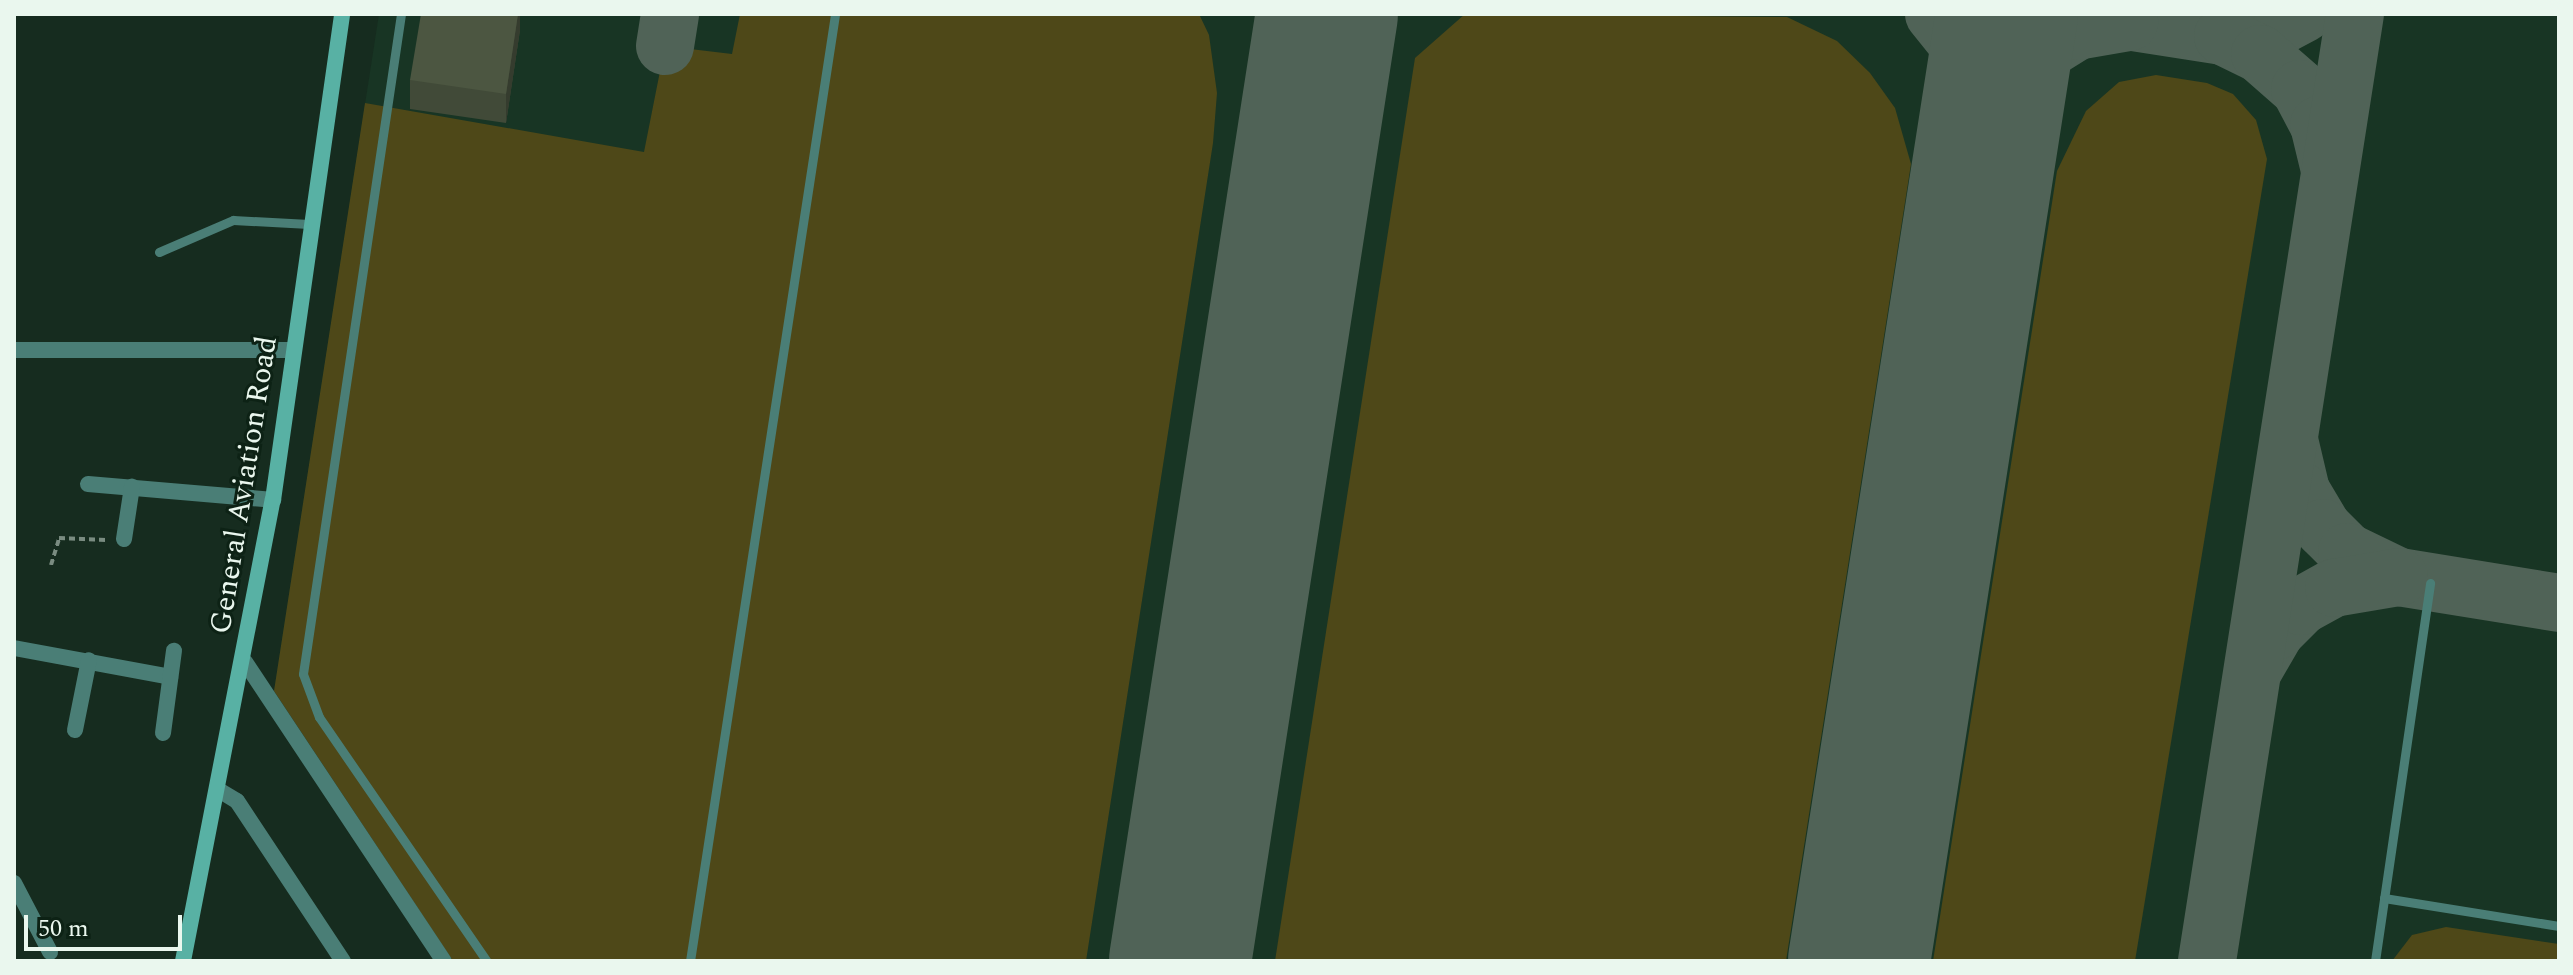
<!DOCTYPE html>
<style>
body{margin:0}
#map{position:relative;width:2573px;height:975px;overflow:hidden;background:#162c1f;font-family:Spectral,serif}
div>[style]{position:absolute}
.built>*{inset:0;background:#183524}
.green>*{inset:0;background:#4e4818}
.taxiway>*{height:58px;margin:-29px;padding:0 29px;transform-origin:29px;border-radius:29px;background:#506357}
.runway>*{height:142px;margin:-71px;padding:0 71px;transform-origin:71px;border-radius:71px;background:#506357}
.path>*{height:4px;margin-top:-2px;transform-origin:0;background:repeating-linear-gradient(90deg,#7a8c81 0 6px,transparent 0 10px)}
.lane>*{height:9px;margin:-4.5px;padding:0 4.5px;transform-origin:4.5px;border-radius:4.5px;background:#4a7e76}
.street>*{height:16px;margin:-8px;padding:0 8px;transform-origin:8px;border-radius:8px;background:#4a7e76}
.secondary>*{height:16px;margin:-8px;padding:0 8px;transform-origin:8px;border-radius:8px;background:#58b1a4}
.wall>*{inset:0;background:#414a38}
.shaded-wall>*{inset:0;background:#353c2e}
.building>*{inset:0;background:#4c5641}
span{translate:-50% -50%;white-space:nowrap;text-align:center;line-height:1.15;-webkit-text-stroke:6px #0d2215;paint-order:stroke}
.street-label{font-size:30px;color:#eaf7ee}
.frame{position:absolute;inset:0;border:16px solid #eaf7ee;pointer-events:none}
.scale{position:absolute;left:24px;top:915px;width:158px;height:36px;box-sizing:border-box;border:4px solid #eaf7ee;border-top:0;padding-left:10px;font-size:24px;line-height:28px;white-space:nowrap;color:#eaf7ee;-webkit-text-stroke:6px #0d2215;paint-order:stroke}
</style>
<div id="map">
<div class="built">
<div style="clip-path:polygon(379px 14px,2559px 14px,2559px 961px,453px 961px,274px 691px)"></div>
</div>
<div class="green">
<div style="clip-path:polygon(740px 14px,1199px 14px,1209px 35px,1217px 93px,1213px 143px,1086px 961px,453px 961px,274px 691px,365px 103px,644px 152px,665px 46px,732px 54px)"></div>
<div style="clip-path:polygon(1465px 14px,1787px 17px,1837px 41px,1870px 73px,1895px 108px,1911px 164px,1786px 961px,1275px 961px,1415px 58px)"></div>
<div style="clip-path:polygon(2156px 75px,2207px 83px,2233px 94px,2256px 120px,2267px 159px,2135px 961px,1933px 961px,2057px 171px,2086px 111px,2119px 82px)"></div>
<div style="clip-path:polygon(2446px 927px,2559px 944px,2559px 961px,2392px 961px,2412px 935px)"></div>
</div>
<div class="taxiway">
<div style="left:1934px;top:14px;width:53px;rotate:51.2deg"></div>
<div style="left:1967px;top:55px;width:26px;rotate:65deg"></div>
<div style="left:1978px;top:79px;width:55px;rotate:78.5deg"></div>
<div style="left:2082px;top:14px;width:143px;rotate:8.9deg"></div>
<div style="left:2223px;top:36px;width:60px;rotate:-10.6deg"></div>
<div style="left:2282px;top:25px;width:24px;rotate:-28deg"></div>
<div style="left:1324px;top:32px;width:19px;rotate:-69deg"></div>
<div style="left:2223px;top:36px;width:41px;rotate:25.9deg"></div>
<div style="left:2260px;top:54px;width:53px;rotate:41.2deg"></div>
<div style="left:2300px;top:89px;width:41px;rotate:62.2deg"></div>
<div style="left:2319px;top:125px;width:42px;rotate:76.3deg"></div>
<div style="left:665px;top:46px;width:32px;rotate:-81deg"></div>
<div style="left:1989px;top:133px;width:28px;rotate:-73deg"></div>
<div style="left:1997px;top:106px;width:55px;rotate:-54.6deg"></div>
<div style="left:2029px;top:61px;width:57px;rotate:-32deg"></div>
<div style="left:2077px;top:31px;width:53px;rotate:-9.8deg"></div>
<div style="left:2290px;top:444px;width:48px;rotate:76.8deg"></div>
<div style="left:2301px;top:491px;width:43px;rotate:59.3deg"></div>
<div style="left:2323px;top:528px;width:34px;rotate:45deg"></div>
<div style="left:2347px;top:552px;width:58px;rotate:25.7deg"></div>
<div style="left:2399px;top:577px;width:162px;rotate:9.2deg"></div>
<div style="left:2255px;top:667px;width:42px;rotate:-59.7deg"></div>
<div style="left:2276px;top:631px;width:35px;rotate:-45deg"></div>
<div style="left:2301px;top:606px;width:38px;rotate:-29deg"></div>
<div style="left:2334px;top:588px;width:66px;rotate:-9.6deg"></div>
<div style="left:2207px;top:961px;width:958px;rotate:-81.12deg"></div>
</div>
<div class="runway">
<div style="left:1180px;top:961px;width:958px;rotate:-81.18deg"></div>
<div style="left:1859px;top:961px;width:958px;rotate:-81.12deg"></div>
</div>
<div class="path">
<div style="left:51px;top:565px;width:28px;rotate:-73deg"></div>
<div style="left:59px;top:538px;width:47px;rotate:2.4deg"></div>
</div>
<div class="lane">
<div style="left:401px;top:14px;width:667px;rotate:98.45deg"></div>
<div style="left:303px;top:674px;width:46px;rotate:69.6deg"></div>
<div style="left:319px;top:717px;width:296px;rotate:55.5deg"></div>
<div style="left:159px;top:252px;width:81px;rotate:-23.4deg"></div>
<div style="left:233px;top:220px;width:76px;rotate:3deg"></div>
<div style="left:2384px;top:898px;width:177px;rotate:9.1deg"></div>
<div style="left:690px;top:961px;width:958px;rotate:-81.29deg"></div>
<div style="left:2375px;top:961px;width:382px;rotate:-81.7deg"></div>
</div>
<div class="street">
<div style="left:14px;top:350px;width:279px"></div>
<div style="left:88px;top:484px;width:186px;rotate:4.9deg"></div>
<div style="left:124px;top:539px;width:53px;rotate:-81.3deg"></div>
<div style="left:14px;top:648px;width:159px;rotate:10.5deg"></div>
<div style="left:245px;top:662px;width:359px;rotate:56.4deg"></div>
<div style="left:75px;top:730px;width:71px;rotate:-78.7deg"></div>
<div style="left:163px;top:733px;width:83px;rotate:-82.4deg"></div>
<div style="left:217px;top:789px;width:23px;rotate:31deg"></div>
<div style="left:237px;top:801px;width:192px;rotate:56.5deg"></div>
<div style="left:14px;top:883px;width:78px;rotate:62.4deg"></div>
</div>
<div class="secondary">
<div style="left:183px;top:961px;width:470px;rotate:-79deg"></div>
<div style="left:273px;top:500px;width:491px;rotate:-81.9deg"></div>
</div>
<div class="wall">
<div style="clip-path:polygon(520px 14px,520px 30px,506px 123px,410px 109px,410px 80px)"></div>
</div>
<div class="shaded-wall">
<div style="clip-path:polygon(518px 14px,520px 14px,520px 30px,506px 123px,506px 94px)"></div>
</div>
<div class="building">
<div style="clip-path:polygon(421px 14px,518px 14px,506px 94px,410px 80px)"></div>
</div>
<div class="street-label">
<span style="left:244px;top:485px;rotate:-81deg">General Aviation Road</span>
</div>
<div class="frame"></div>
<div class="scale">50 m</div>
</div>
